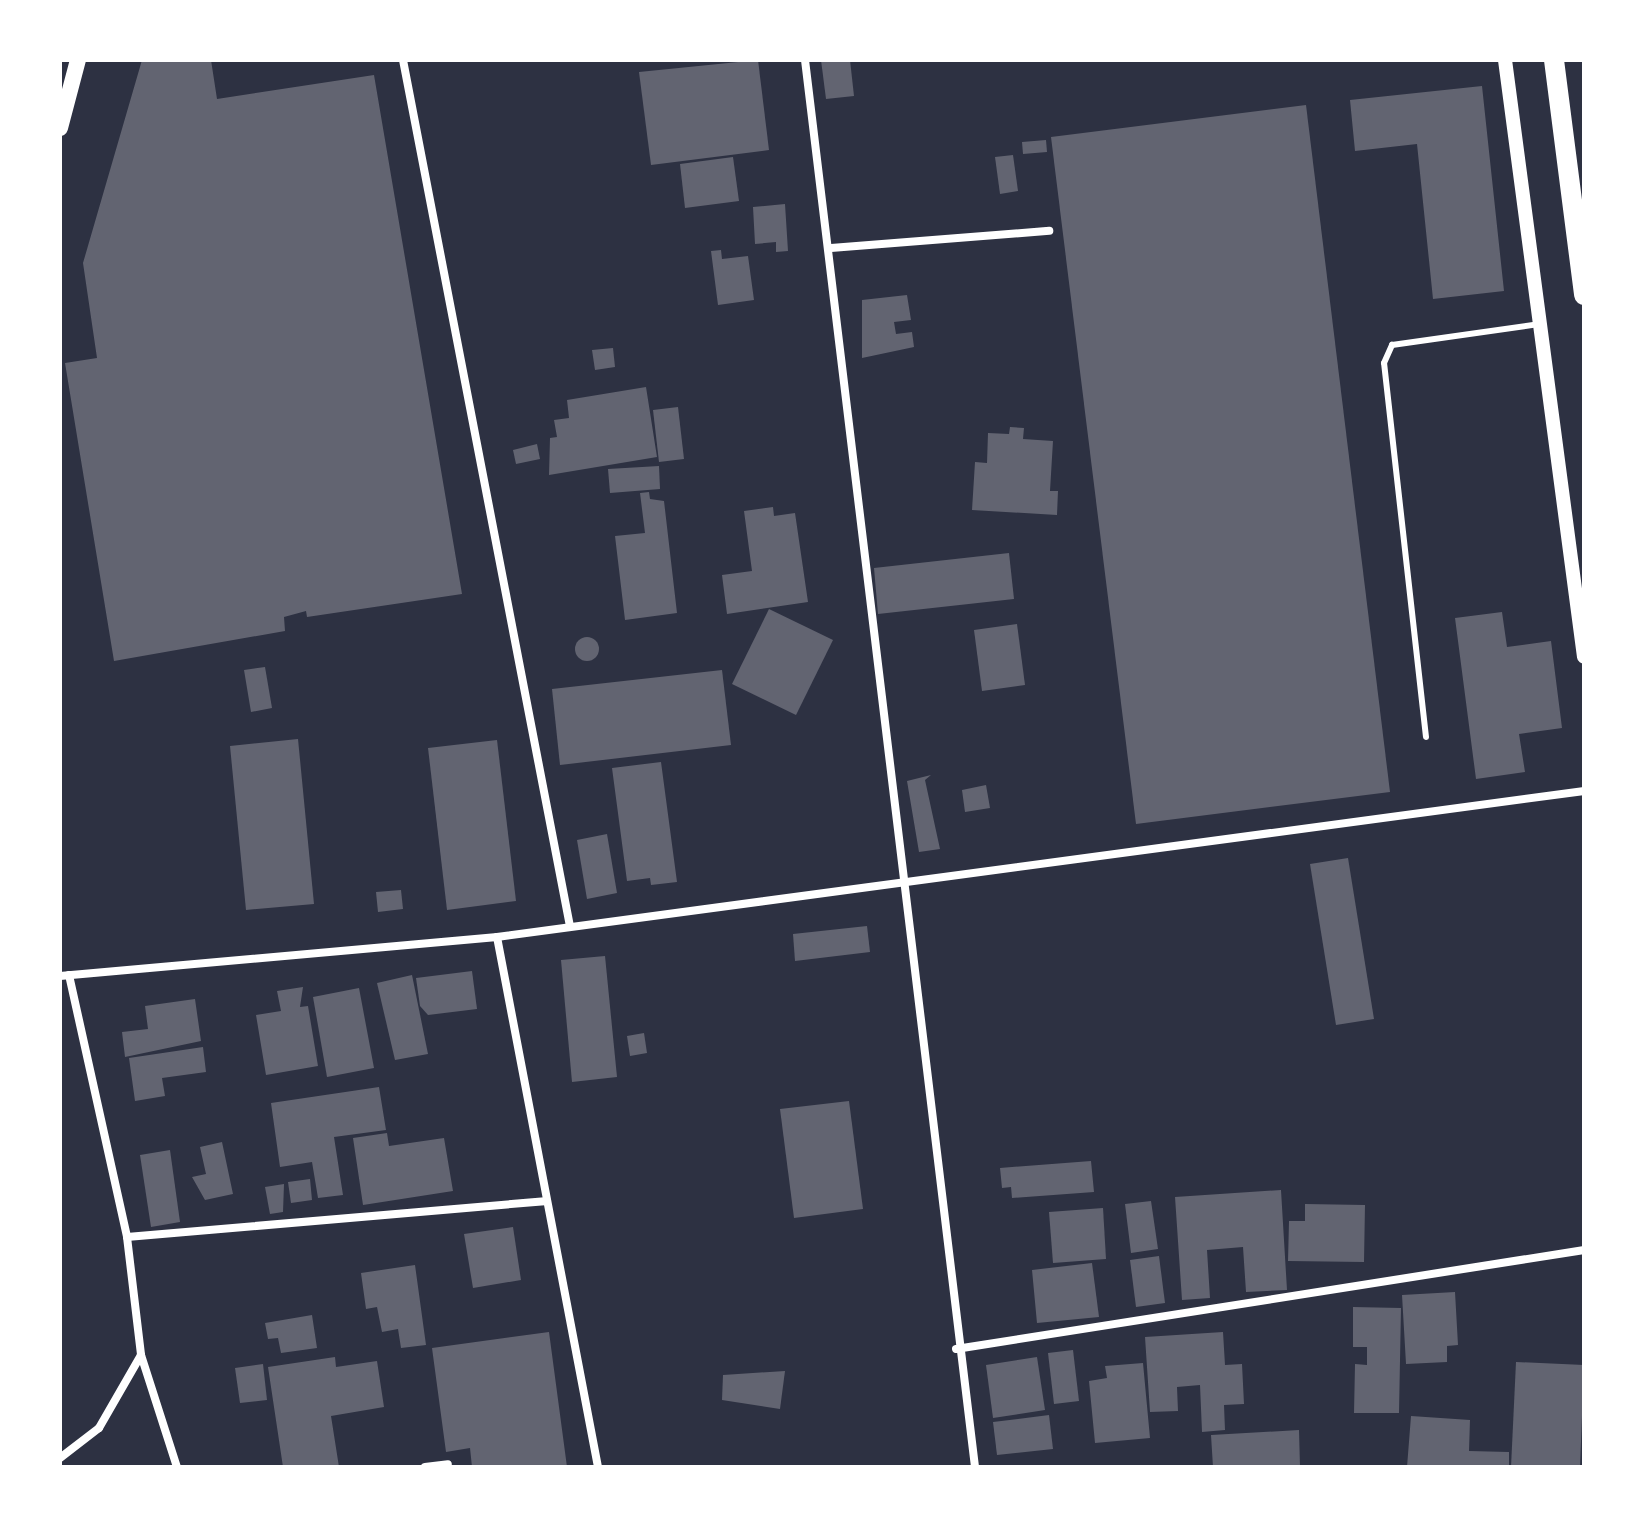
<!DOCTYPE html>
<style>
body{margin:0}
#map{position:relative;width:1644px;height:1527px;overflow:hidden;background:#2d3142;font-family:Karla,sans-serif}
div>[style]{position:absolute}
.building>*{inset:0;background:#626471}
.round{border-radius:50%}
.service>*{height:6px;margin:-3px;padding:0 3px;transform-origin:3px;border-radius:3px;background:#fff}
.minor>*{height:8px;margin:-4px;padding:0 4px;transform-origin:4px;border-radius:4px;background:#fff}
.tertiary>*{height:14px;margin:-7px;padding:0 7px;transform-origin:7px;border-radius:7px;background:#fff}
.secondary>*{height:16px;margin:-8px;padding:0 8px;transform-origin:8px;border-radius:8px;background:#fff}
.primary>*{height:20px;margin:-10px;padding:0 10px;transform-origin:10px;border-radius:10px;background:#fff}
span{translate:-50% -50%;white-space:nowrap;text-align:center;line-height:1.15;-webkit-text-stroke:7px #fff;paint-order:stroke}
.frame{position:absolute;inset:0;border:62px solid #fff;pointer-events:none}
</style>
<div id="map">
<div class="building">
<div style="clip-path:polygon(142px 60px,211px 60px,217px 99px,374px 75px,462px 594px,307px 617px,306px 611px,284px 617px,285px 631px,114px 661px,65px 363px,97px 358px,83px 263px)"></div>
<div style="clip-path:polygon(758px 60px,769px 150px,651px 165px,639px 72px)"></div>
<div style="clip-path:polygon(821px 60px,850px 60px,854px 96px,826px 99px)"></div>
<div style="clip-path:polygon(1482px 86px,1504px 291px,1433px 299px,1417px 144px,1355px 151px,1350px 100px)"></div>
<div style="clip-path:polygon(1306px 105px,1390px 792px,1136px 824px,1051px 137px)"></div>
<div style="clip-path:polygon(1046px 140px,1047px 152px,1023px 154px,1022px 142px)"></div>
<div style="clip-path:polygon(1013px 155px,1018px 191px,1000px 194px,995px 157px)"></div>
<div style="clip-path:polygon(733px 157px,739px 201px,685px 208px,680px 164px)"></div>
<div style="clip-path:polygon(785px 204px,788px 251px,776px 252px,776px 242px,755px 244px,753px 207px)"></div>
<div style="clip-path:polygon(721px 250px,722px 259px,748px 256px,754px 300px,718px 305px,711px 251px)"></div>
<div style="clip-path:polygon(907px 295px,911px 320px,894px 322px,896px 334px,912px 332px,914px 347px,862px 358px,862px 300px)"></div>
<div style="clip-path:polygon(613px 348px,615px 367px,595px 370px,592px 350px)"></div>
<div style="clip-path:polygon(646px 387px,657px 457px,549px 475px,550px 438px,557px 437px,554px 420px,569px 418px,567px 400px)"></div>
<div style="clip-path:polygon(678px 407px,684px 459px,659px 462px,653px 410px)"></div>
<div style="clip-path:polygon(1010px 427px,1024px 428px,1023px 439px,1053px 441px,1050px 491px,1058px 491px,1057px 515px,972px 510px,975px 462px,987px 463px,988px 433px,1009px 434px)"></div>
<div style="clip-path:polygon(537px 444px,540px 459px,516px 464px,513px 450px)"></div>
<div style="clip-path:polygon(659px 466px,660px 489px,610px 493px,608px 469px)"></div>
<div style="clip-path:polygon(649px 492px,650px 499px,664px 501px,677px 613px,625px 620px,615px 536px,645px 533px,640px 493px)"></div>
<div style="clip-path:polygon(773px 507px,774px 516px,795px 513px,808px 602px,727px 614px,722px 575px,752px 571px,744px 511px)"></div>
<div style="clip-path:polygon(1009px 553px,1014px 599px,878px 614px,874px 568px)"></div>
<div style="clip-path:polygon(769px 609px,833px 640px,796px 715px,732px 684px)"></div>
<div style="clip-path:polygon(1502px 612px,1507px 647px,1551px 641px,1562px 728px,1519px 734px,1525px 772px,1476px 779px,1455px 618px)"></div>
<div style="clip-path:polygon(1017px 624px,1025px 685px,982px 691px,974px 630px)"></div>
<div class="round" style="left:575px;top:637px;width:24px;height:24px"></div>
<div style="clip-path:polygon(265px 667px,272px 708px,251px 712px,244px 670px)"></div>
<div style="clip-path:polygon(722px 670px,731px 745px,560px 765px,552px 689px)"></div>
<div style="clip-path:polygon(298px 739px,314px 904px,246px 910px,230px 746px)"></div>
<div style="clip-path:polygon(497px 740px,516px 901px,447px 910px,428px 748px)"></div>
<div style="clip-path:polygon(661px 762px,677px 882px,651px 885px,650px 878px,627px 881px,612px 768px)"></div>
<div style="clip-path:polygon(931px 775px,925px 780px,940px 849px,919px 852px,907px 781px)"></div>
<div style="clip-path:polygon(986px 785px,990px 808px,965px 812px,962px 790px)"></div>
<div style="clip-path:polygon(607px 834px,617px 893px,587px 899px,577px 840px)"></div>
<div style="clip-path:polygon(1348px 858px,1374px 1019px,1336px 1025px,1310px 864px)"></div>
<div style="clip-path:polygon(401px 890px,403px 909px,378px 912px,376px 892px)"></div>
<div style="clip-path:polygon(867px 926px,870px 952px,795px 961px,793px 934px)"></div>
<div style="clip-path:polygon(605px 956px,617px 1077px,572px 1082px,561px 960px)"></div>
<div style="clip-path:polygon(472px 971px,477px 1009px,428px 1015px,420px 1006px,416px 978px)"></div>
<div style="clip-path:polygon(412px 975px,428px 1054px,395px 1060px,377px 983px)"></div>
<div style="clip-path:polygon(303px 987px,300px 1007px,308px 1006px,318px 1066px,266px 1075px,256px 1015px,281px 1011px,277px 991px)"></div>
<div style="clip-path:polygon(359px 988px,374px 1068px,327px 1077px,313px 997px)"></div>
<div style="clip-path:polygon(195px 999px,201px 1041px,125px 1057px,122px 1032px,148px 1029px,145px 1006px)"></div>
<div style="clip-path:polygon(644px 1033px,647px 1053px,630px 1056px,627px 1036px)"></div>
<div style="clip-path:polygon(203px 1047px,206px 1072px,162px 1078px,165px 1096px,135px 1101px,129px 1058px)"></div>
<div style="clip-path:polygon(379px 1087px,386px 1130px,334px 1137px,343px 1195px,318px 1198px,312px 1162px,280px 1167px,271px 1103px)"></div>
<div style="clip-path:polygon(849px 1101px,863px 1209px,794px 1218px,780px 1109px)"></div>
<div style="clip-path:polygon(387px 1133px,389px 1146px,444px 1138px,453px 1191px,363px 1205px,353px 1138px)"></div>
<div style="clip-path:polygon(222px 1142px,233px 1194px,205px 1200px,192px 1177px,206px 1174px,200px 1147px)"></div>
<div style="clip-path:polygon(170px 1150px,180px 1222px,151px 1227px,140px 1155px)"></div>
<div style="clip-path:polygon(1091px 1161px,1094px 1192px,1012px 1198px,1011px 1187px,1002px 1188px,1000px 1168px)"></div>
<div style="clip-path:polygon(310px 1179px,312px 1200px,291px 1203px,288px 1182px)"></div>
<div style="clip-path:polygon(284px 1184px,283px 1212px,270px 1214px,265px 1187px)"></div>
<div style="clip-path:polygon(1281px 1190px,1287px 1290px,1246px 1292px,1243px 1247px,1207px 1250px,1210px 1298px,1182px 1300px,1175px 1197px)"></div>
<div style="clip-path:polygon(1151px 1201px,1158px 1249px,1131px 1253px,1125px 1204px)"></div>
<div style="clip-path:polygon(1305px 1204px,1365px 1205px,1364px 1262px,1288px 1261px,1289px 1221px,1305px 1221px)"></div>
<div style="clip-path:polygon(1103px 1208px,1106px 1259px,1053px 1263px,1049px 1212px)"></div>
<div style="clip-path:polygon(513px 1227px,521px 1280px,473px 1288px,464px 1234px)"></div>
<div style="clip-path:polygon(1159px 1256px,1165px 1303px,1136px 1307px,1130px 1260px)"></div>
<div style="clip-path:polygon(1092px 1263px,1099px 1317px,1037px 1323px,1032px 1270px)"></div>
<div style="clip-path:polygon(415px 1265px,426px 1345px,401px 1348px,398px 1329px,382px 1332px,377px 1307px,366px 1309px,361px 1273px)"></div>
<div style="clip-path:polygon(1455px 1292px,1458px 1345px,1447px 1346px,1447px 1362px,1406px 1364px,1402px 1295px)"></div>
<div style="clip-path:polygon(1353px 1307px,1401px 1308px,1399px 1413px,1354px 1413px,1355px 1364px,1367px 1365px,1367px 1347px,1353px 1347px)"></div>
<div style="clip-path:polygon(312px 1315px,317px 1348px,281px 1353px,278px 1338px,268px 1339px,265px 1323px)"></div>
<div style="clip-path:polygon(549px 1332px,567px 1467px,472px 1467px,470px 1448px,446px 1452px,432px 1348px)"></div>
<div style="clip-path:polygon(1223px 1332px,1225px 1365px,1242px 1364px,1244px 1404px,1224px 1405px,1225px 1430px,1202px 1432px,1200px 1385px,1177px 1387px,1178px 1411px,1150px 1412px,1145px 1337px)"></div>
<div style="clip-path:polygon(1073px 1350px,1079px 1401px,1054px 1404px,1048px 1353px)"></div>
<div style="clip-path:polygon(335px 1357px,336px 1367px,377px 1361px,384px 1407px,331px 1416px,339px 1467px,283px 1467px,268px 1367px)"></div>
<div style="clip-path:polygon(1037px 1357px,1045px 1410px,993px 1418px,986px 1365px)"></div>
<div style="clip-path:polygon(1516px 1362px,1584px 1365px,1580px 1467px,1511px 1467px)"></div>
<div style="clip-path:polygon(1143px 1363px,1150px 1438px,1095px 1443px,1089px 1381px,1107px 1378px,1105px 1366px)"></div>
<div style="clip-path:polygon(263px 1364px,267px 1400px,240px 1403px,235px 1368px)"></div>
<div style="clip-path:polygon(785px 1371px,780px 1409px,722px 1400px,723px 1375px)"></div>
<div style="clip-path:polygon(1049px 1415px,1053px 1449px,997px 1455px,993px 1422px)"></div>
<div style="clip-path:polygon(1411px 1416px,1470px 1420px,1469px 1451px,1509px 1452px,1509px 1467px,1407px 1467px)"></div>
<div style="clip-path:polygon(1299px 1430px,1300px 1467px,1213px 1467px,1211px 1435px)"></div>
</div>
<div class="service">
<div style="left:1426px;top:737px;width:376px;rotate:-96.4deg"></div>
<div style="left:1384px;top:363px;width:20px;rotate:-66deg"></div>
<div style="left:1392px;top:345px;width:148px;rotate:-8.1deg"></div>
</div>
<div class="minor">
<div style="left:403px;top:60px;width:882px;rotate:79.09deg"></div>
<div style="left:805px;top:60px;width:1417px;rotate:83.11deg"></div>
<div style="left:831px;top:248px;width:219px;rotate:-4.5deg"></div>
<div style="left:497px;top:937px;width:540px;rotate:79.21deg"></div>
<div style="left:69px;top:975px;width:268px;rotate:77.5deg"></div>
<div style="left:127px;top:1237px;width:119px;rotate:83.2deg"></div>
<div style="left:141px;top:1355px;width:118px;rotate:72.2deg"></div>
<div style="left:60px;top:976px;width:439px;rotate:-5.1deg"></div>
<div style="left:497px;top:937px;width:1097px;rotate:-7.65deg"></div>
<div style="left:127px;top:1237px;width:419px;rotate:-4.9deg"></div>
<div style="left:956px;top:1349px;width:636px;rotate:-8.96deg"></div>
<div style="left:60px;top:1458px;width:49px;rotate:-37.6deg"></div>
<div style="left:99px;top:1428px;width:84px;rotate:-60.1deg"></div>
<div style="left:425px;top:1467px;width:23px;rotate:-7deg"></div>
</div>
<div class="tertiary">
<div style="left:1505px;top:60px;width:602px;rotate:82.46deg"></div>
</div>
<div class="secondary">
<div style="left:60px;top:128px;width:70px;rotate:-75.2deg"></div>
</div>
<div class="primary">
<div style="left:1554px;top:60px;width:237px;rotate:82.7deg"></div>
</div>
<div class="frame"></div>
</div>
